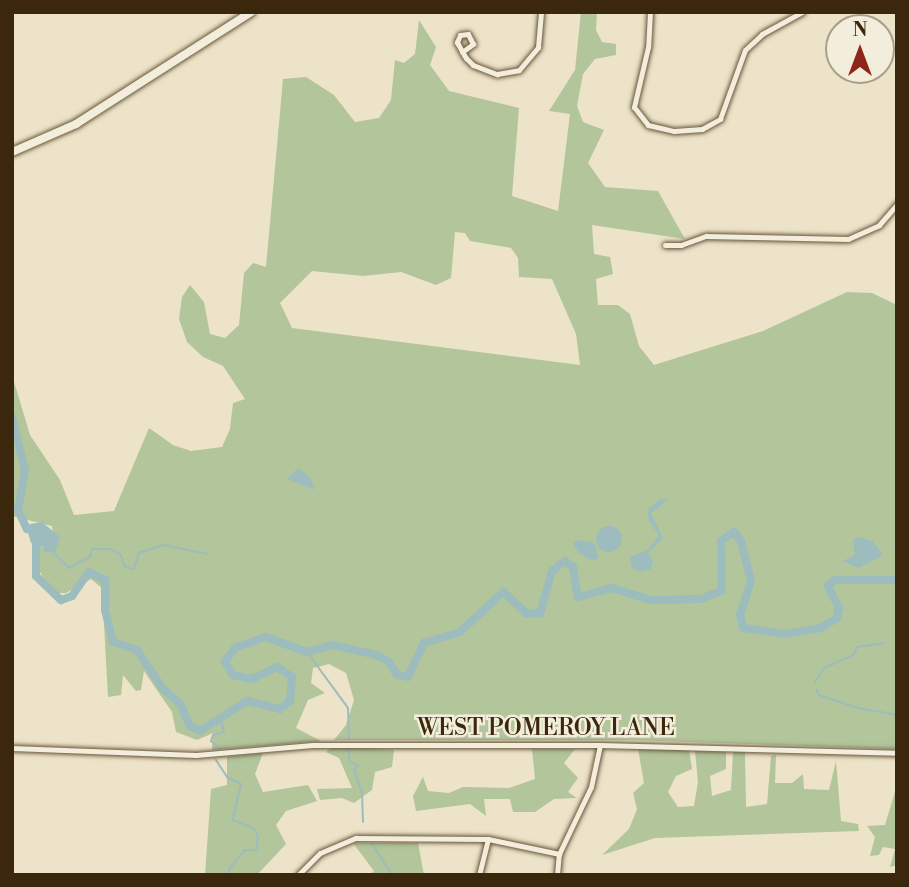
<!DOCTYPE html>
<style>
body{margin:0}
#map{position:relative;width:909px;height:887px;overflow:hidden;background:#ede3c8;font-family:"Libre Bodoni",serif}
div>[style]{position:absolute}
.green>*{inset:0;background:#b2c59b}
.water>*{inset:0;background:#9cbcbe}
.round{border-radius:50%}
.stream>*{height:2px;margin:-1px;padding:0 1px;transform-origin:1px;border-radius:1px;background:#9cbcbe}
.river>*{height:8px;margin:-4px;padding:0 4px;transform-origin:4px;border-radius:4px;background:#9cbcbe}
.roads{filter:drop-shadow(0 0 2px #67563b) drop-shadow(0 0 2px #67563b)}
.street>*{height:5px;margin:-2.5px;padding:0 2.5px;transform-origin:2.5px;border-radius:2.5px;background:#f3eddb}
.secondary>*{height:8px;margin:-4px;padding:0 4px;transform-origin:4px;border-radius:4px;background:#f3eddb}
span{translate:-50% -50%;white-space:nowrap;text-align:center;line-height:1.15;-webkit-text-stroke:5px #f3eddb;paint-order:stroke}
.street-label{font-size:23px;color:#3a270c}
.frame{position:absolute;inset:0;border:14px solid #3a270c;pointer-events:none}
.north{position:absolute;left:825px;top:14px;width:70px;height:70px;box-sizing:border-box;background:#f3eddb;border:2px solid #a99e88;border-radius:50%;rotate:0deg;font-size:19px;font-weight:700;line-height:28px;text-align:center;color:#3a270c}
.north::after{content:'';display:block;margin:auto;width:24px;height:32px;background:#8f2418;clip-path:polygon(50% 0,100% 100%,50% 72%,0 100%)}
</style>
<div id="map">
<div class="green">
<div style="clip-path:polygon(evenodd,581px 12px,597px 12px,596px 30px,602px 42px,616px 44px,616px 55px,595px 59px,583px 74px,577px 106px,583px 122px,604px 130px,588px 163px,605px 187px,658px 191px,685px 239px,592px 225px,594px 254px,610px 257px,613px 274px,596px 279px,598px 305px,618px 305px,630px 314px,639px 346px,654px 365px,763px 331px,847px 292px,872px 293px,897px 305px,897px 749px,630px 740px,334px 740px,346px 725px,354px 700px,346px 673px,329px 664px,313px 668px,311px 683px,325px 693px,308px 700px,296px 728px,321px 741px,212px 750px,213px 733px,197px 740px,176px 732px,172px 712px,144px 671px,141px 690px,136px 691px,123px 675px,121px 695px,108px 697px,102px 588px,91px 579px,66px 593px,53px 593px,38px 569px,36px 545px,55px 552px,52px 526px,12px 516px,12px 375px,30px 435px,60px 480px,74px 515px,114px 511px,149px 428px,173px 445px,191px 451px,222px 447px,230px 429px,233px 403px,245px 399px,223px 366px,203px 357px,187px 342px,179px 319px,182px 297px,190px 285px,204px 302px,210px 334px,225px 338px,239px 325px,244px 273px,253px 263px,266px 267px,283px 79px,306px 77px,334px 95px,355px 122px,379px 118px,391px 100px,395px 60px,404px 63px,415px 54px,419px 20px,436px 47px,430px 65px,449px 91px,519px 108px,512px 196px,558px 211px,570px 114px,549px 111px,575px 70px,581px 12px,455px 232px,465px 233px,470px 241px,511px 248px,518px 258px,519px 277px,552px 279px,576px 334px,580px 365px,292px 328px,280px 303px,312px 271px,363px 276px,401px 272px,436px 285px,451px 278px,455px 232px)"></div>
<div style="clip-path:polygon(332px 747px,394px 750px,392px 767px,375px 772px,372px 790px,354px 803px,342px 798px,320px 800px,317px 789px,352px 788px,339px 758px,326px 752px)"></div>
<div style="clip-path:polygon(532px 749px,575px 749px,564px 763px,578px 778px,568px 792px,577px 798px,554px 799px,535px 812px,513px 812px,510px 799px,484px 799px,486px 816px,470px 804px,416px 811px,413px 796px,423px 777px,428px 791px,449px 793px,463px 787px,509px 788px,535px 779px)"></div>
<div style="clip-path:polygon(638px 749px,689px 749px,692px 769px,676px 776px,668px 792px,678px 807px,694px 806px,698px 782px,695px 751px,726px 752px,726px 769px,710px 776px,712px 796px,731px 790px,733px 752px,745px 752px,746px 807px,767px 804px,771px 756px,776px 755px,775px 783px,792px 783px,803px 774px,804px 789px,829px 790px,836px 761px,841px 821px,858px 824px,859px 831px,655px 838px,602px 855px,629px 829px,637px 809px,633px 793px,644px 783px)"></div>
<div style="clip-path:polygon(263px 753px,255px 774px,263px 792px,308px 785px,317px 801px,286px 811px,276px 825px,286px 844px,257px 875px,205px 875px,211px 789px,227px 785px,227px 757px)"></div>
<div style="clip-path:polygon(897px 785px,897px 865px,890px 867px,895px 849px,883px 847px,879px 855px,870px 856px,875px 837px,867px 826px,885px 825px)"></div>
<div style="clip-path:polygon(353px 843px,418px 843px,424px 875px,370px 875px,374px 871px)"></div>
</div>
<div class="water">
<div style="clip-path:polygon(298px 468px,311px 479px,314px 490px,287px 479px)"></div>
<div style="clip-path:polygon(669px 499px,651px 513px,663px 538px,648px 553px,653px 561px,651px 569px,639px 572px,631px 566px,630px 557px,648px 550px,659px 535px,649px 521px,648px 509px,660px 499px)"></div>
<div style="clip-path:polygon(42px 522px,60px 537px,55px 552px,45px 552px,42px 546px,31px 543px,27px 529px,30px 524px)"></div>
<div class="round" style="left:596px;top:526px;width:26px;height:26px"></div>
<div style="clip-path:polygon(858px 537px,873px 541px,883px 555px,859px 568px,843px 561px,855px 555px,853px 540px)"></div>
<div style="clip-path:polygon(577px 540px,594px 543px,599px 558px,592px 561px,579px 553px,573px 544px)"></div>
</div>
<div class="stream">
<div style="left:53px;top:552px;width:23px;rotate:45deg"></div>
<div style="left:69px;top:568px;width:24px;rotate:-28deg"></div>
<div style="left:90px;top:557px;width:8px;rotate:-76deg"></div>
<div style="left:92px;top:549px;width:19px"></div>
<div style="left:111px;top:549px;width:12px;rotate:31deg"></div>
<div style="left:121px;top:555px;width:13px;rotate:72deg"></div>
<div style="left:125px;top:567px;width:9px;rotate:13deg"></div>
<div style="left:134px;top:569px;width:17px;rotate:-73deg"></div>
<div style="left:139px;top:553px;width:25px;rotate:-18deg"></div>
<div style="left:163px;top:545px;width:46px;rotate:11.3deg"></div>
<div style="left:307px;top:652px;width:69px;rotate:53.8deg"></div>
<div style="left:348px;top:708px;width:31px;rotate:88deg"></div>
<div style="left:815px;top:682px;width:17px;rotate:-57deg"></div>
<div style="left:824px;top:668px;width:32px;rotate:-24deg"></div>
<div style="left:853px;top:655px;width:9px;rotate:-63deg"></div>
<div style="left:857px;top:647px;width:27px;rotate:-8deg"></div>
<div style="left:816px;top:689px;width:7px;rotate:63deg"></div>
<div style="left:819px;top:695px;width:41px;rotate:18.4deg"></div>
<div style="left:858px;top:708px;width:40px;rotate:10deg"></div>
<div style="left:349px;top:747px;width:14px;rotate:90deg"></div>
<div style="left:349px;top:761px;width:10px;rotate:29deg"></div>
<div style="left:358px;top:766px;width:6px;rotate:135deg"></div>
<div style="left:354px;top:770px;width:24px;rotate:71deg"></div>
<div style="left:362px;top:793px;width:29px;rotate:88deg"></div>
<div style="left:219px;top:748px;width:11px;rotate:-139deg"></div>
<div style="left:211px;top:741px;width:6px;rotate:-72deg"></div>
<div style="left:213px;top:735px;width:11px;rotate:-15deg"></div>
<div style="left:224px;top:732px;width:12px;rotate:-104deg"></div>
<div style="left:216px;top:760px;width:20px;rotate:57deg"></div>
<div style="left:227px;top:777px;width:16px;rotate:27deg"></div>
<div style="left:241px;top:784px;width:37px;rotate:103deg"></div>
<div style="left:233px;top:820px;width:24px;rotate:22deg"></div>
<div style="left:255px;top:829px;width:9px;rotate:72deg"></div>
<div style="left:258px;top:838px;width:12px;rotate:99deg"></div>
<div style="left:256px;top:850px;width:11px;rotate:180deg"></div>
<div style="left:245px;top:850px;width:25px;rotate:130deg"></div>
<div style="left:229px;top:869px;width:6px;rotate:90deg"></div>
<div style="left:372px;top:844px;width:37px;rotate:57deg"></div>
</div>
<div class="river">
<div style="left:12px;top:417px;width:55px;rotate:76.2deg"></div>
<div style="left:25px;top:470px;width:41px;rotate:99.9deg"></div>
<div style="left:18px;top:510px;width:21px;rotate:65deg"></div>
<div style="left:27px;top:529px;width:10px"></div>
<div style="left:43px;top:541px;width:8px;rotate:150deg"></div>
<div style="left:36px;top:545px;width:31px;rotate:90deg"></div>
<div style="left:36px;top:576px;width:35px;rotate:44deg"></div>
<div style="left:61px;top:600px;width:12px;rotate:-20deg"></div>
<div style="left:72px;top:596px;width:29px;rotate:-55deg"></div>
<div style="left:89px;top:572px;width:18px;rotate:27deg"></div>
<div style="left:105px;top:580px;width:30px;rotate:90deg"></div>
<div style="left:105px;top:610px;width:33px;rotate:76deg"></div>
<div style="left:113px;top:642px;width:25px;rotate:18deg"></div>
<div style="left:137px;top:650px;width:47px;rotate:56.3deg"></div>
<div style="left:163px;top:689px;width:23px;rotate:41deg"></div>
<div style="left:180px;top:704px;width:24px;rotate:66deg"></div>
<div style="left:190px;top:726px;width:11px;rotate:27deg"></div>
<div style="left:200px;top:731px;width:56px;rotate:-32.6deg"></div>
<div style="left:247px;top:701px;width:34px;rotate:14deg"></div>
<div style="left:280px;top:709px;width:13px;rotate:-39deg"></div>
<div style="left:290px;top:701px;width:24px;rotate:-85deg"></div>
<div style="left:292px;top:677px;width:18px;rotate:-146deg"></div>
<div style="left:277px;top:667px;width:28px;rotate:154deg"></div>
<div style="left:252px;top:679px;width:19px;rotate:-168deg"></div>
<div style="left:233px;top:675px;width:16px;rotate:-120deg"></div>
<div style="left:225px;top:661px;width:16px;rotate:-52deg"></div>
<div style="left:235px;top:648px;width:33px;rotate:-20deg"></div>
<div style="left:266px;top:637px;width:44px;rotate:20.1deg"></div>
<div style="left:307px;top:652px;width:27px;rotate:-15deg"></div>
<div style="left:333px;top:645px;width:44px;rotate:13.1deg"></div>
<div style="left:376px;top:655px;width:13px;rotate:27deg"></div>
<div style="left:388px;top:661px;width:17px;rotate:57deg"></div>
<div style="left:397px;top:675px;width:11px;rotate:10deg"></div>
<div style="left:408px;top:677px;width:38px;rotate:-65deg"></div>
<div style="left:424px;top:643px;width:38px;rotate:-17deg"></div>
<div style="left:460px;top:632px;width:59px;rotate:-42.9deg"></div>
<div style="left:503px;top:592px;width:31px;rotate:42deg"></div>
<div style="left:526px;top:613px;width:14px;rotate:4deg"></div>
<div style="left:540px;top:614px;width:45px;rotate:-74.4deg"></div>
<div style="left:552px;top:571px;width:16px;rotate:-38deg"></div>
<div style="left:565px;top:561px;width:10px;rotate:37deg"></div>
<div style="left:573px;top:567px;width:30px;rotate:81deg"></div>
<div style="left:578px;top:597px;width:35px;rotate:-15deg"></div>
<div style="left:612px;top:588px;width:41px;rotate:17.1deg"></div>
<div style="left:651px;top:600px;width:50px;rotate:-1.1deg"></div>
<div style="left:701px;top:599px;width:22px;rotate:-22deg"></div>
<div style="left:721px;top:591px;width:50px;rotate:-90deg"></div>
<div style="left:721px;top:541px;width:16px;rotate:-35deg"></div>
<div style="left:734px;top:532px;width:11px;rotate:52deg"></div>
<div style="left:741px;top:541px;width:41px;rotate:76deg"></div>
<div style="left:751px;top:581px;width:35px;rotate:108deg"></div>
<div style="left:740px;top:614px;width:14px;rotate:78deg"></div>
<div style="left:743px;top:628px;width:43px;rotate:7.9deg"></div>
<div style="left:786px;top:634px;width:36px;rotate:-10deg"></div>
<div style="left:821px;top:628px;width:19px;rotate:-32deg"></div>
<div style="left:837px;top:618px;width:10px;rotate:-79deg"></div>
<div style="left:839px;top:608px;width:25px;rotate:-117deg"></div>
<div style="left:828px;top:586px;width:9px;rotate:-41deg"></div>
<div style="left:835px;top:580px;width:62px"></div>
</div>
<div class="roads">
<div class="street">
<div style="left:650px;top:12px;width:35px;rotate:93deg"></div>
<div style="left:648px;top:47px;width:62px;rotate:103.1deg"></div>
<div style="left:634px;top:107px;width:23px;rotate:52deg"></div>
<div style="left:648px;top:125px;width:27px;rotate:13deg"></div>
<div style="left:674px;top:131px;width:28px;rotate:-4deg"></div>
<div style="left:702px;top:129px;width:21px;rotate:-29deg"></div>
<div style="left:720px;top:119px;width:73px;rotate:-70.1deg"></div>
<div style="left:745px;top:50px;width:23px;rotate:-43deg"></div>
<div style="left:762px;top:34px;width:46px;rotate:-28.8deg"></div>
<div style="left:462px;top:52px;width:14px;rotate:-36deg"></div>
<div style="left:473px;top:44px;width:11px;rotate:-117deg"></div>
<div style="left:468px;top:34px;width:8px;rotate:173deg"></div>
<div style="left:460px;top:35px;width:8px;rotate:113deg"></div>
<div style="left:457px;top:42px;width:2px;rotate:63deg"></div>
<div style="left:458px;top:44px;width:13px;rotate:61deg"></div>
<div style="left:464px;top:55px;width:4px;rotate:56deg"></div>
<div style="left:466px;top:58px;width:10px;rotate:45deg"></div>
<div style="left:473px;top:65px;width:26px;rotate:21deg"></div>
<div style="left:497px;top:74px;width:22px;rotate:-10deg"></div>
<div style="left:519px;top:70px;width:30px;rotate:-50deg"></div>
<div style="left:538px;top:47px;width:35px;rotate:-85deg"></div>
<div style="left:665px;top:245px;width:16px"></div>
<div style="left:681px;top:245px;width:27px;rotate:-20deg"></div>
<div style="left:706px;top:236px;width:142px;rotate:1.2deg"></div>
<div style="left:848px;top:239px;width:34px;rotate:-24deg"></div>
<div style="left:879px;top:225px;width:28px;rotate:-49deg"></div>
<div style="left:12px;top:748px;width:184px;rotate:2.2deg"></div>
<div style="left:196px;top:755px;width:117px;rotate:-4.9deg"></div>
<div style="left:313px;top:745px;width:287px"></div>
<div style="left:600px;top:745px;width:297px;rotate:1.5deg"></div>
<div style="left:298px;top:875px;width:31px;rotate:-45deg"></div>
<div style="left:320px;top:853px;width:39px;rotate:-23deg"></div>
<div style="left:356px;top:838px;width:132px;rotate:0.4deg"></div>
<div style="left:488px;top:839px;width:73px;rotate:11.9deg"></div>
<div style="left:479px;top:875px;width:37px;rotate:-76deg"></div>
<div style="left:557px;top:875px;width:21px;rotate:-85deg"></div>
<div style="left:559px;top:854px;width:74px;rotate:-64.5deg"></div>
<div style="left:591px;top:787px;width:43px;rotate:-77.9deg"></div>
</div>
<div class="secondary">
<div style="left:12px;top:152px;width:70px;rotate:-23.6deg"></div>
<div style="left:76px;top:124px;width:208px;rotate:-32.6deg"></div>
</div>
</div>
<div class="street-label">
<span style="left:546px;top:728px">WEST POMEROY LANE</span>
</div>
<div class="frame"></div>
<div class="north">N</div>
</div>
